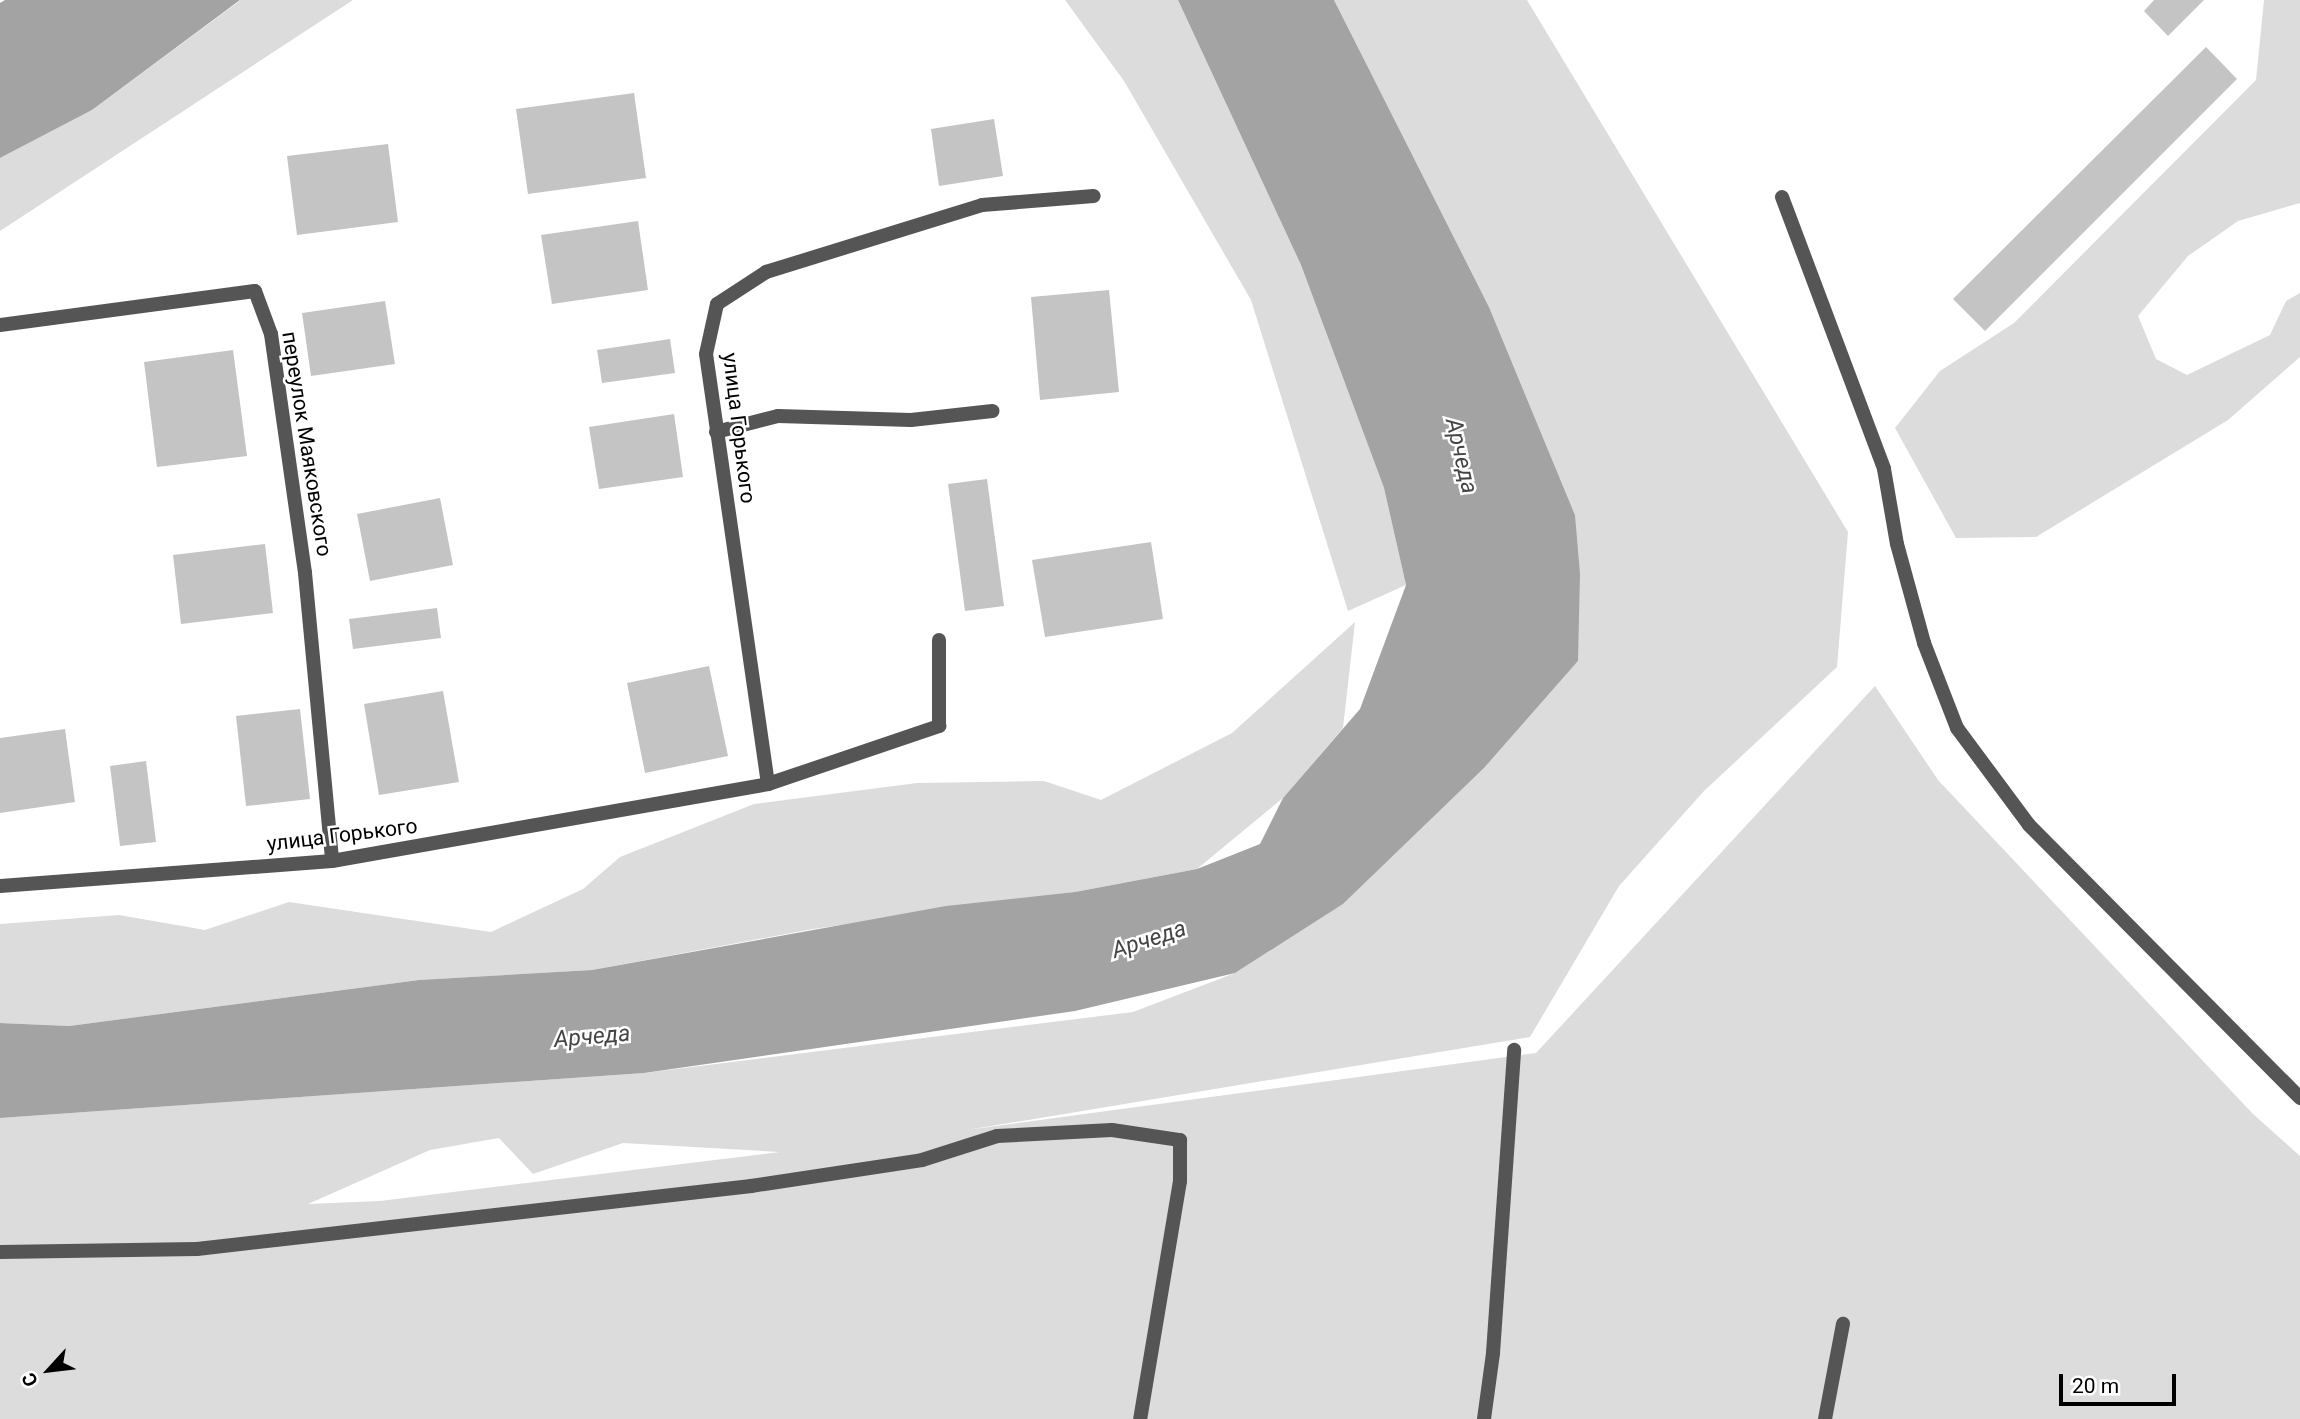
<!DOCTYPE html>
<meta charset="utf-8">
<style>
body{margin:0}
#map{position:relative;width:2300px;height:1419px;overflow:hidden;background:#fff;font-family:Roboto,sans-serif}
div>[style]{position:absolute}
.green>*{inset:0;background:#dcdcdc}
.water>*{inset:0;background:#a3a3a3}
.building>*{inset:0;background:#c4c4c4}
.lane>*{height:14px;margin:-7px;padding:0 7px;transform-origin:7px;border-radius:7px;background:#555}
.street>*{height:14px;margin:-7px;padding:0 7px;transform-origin:7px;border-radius:7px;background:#555}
span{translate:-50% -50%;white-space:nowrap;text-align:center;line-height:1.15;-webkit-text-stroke:5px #fff;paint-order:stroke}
.street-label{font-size:21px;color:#000}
.water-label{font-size:23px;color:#444;font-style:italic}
.north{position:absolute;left:14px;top:1335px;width:70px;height:70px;-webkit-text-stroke:5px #fff;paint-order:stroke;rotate:243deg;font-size:19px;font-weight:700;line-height:28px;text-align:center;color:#000}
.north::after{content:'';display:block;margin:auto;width:24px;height:32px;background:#000;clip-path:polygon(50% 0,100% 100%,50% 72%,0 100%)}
.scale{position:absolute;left:2059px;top:1374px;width:117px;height:32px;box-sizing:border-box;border:4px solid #000;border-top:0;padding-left:9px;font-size:21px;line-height:24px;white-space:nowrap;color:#000;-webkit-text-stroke:5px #fff;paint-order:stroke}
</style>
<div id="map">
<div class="green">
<div style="clip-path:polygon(241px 0,353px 0,0 231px,0 158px,92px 110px)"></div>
<div style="clip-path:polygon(1065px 0,1178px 0,1301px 265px,1384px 488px,1406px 585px,1348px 611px,1251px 300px,1124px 81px)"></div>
<div style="clip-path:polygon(evenodd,1334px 0,1527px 0,1848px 532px,1837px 667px,1704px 791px,1619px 886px,1530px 1037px,967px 1130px,1536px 1053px,1875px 686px,1938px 780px,2253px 1114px,2300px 1156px,2300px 1419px,0 1419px,0 1118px,644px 1073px,1133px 1012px,1235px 973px,1343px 904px,1484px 768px,1578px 661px,1575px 515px,1489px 307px,1334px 0,499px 1138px,533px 1174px,623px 1143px,780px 1152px,380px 1201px,308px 1204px,430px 1150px,499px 1138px)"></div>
<div style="clip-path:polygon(2264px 0,2300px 0,2300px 203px,2238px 221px,2188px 256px,2138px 316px,2156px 359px,2187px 375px,2270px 335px,2286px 301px,2300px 293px,2300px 357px,2228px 420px,2036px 537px,1956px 538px,1895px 428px,1940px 371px,2014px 323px,2256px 80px)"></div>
<div style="clip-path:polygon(1355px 622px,1343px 728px,1283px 798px,1197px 869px,1075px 892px,813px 929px,592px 970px,419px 980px,69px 1026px,0 1023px,0 924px,119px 915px,205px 930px,289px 902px,491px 932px,583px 889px,620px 857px,754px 804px,917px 783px,1044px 781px,1101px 800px,1232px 733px)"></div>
</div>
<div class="water">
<div style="clip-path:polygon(5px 0,240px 0,92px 110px,0 158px,0 3px)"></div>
<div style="clip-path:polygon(1178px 0,1334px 0,1489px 307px,1575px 515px,1580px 574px,1578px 661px,1484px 768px,1343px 904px,1235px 973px,1075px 1011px,644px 1073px,0 1118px,0 1023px,69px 1026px,419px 980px,592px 970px,946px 906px,1075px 892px,1197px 869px,1260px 844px,1283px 798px,1360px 709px,1406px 585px,1384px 488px,1301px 265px)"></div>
</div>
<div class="building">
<div style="clip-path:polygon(2154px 0,2204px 0,2168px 36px,2144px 11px)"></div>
<div style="clip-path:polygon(2206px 47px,2237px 79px,1985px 331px,1953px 299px)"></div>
<div style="clip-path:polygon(634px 93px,646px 178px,528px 194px,516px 109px)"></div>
<div style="clip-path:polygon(994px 119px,1003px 176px,939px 186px,931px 129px)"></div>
<div style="clip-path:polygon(388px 144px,398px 222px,297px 235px,287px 156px)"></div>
<div style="clip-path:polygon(638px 221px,648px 290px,552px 304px,541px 235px)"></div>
<div style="clip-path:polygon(1109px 290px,1119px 392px,1040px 400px,1031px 297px)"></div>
<div style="clip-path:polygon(385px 301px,395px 364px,311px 376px,302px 313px)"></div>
<div style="clip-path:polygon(670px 339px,675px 373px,602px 383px,597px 350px)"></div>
<div style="clip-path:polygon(233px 350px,247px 456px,157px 467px,144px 362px)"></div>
<div style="clip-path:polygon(674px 414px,683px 477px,599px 489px,589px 427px)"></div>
<div style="clip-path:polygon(987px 479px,1004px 606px,965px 611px,948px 484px)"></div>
<div style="clip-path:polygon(440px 498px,453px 565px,370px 581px,357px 514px)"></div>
<div style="clip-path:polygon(1151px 542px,1163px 619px,1045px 637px,1032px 560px)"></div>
<div style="clip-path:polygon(265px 544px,273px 613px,181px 624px,173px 555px)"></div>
<div style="clip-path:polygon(437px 608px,441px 638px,353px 649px,349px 619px)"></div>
<div style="clip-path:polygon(709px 666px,728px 756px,645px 773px,627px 683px)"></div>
<div style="clip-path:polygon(443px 691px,459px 782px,379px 795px,364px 704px)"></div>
<div style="clip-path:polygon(300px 709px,310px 799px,246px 806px,236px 716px)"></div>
<div style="clip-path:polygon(65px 729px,75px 802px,0 813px,0 738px)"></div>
<div style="clip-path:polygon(146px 761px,156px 842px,120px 846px,110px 766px)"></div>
</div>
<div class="lane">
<div style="left:1782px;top:197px;width:290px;rotate:69.4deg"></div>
<div style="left:1884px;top:469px;width:76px;rotate:80.2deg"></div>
<div style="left:1897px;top:544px;width:103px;rotate:74.7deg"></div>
<div style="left:1924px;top:643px;width:91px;rotate:68.8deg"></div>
<div style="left:1957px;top:728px;width:121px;rotate:53.4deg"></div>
<div style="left:2029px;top:825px;width:385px;rotate:45.2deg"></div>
<div style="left:716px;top:432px;width:64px;rotate:-14.5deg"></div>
<div style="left:778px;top:416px;width:133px;rotate:1.7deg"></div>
<div style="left:911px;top:420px;width:82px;rotate:-6.3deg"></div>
<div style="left:0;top:1252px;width:197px;rotate:-0.9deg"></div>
<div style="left:197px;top:1249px;width:558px;rotate:-6.49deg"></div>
<div style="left:751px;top:1186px;width:173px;rotate:-8.6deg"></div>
<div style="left:922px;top:1160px;width:79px;rotate:-17.7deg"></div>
<div style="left:997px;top:1136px;width:115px;rotate:-3deg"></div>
<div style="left:1112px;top:1130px;width:69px;rotate:8.4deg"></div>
<div style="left:1180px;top:1140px;width:41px;rotate:90deg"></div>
<div style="left:1180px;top:1181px;width:241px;rotate:99.5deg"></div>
<div style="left:1484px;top:1419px;width:67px;rotate:-82.2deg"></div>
<div style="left:1493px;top:1353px;width:304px;rotate:-86deg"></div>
<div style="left:1825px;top:1419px;width:97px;rotate:-79.3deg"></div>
</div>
<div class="street">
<div style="left:0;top:325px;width:257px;rotate:-7.6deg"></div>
<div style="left:255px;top:291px;width:46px;rotate:69.6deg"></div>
<div style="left:271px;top:334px;width:241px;rotate:81.9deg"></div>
<div style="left:305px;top:573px;width:289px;rotate:84.6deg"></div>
<div style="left:768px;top:784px;width:434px;rotate:-98.2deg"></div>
<div style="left:706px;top:354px;width:51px;rotate:-77.6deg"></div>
<div style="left:717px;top:304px;width:59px;rotate:-33.1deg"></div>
<div style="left:766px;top:272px;width:226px;rotate:-17.2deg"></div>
<div style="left:982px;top:205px;width:112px;rotate:-4.6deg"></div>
<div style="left:0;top:886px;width:333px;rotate:-4.3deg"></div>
<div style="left:332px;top:861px;width:443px;rotate:-10deg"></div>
<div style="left:768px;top:784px;width:181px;rotate:-18.7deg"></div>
<div style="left:939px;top:726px;width:86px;rotate:-90deg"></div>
</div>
<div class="street-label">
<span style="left:739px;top:428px;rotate:83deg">улица Горького</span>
<span style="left:307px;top:444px;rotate:81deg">переулок Маяковского</span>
<span style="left:342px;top:835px;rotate:-7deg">улица Горького</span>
</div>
<div class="water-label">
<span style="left:1461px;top:456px;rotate:77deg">Арчеда</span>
<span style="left:1149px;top:940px;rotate:-18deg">Арчеда</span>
<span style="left:592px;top:1037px;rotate:-5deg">Арчеда</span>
</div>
<div class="north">С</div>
<div class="scale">20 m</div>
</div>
